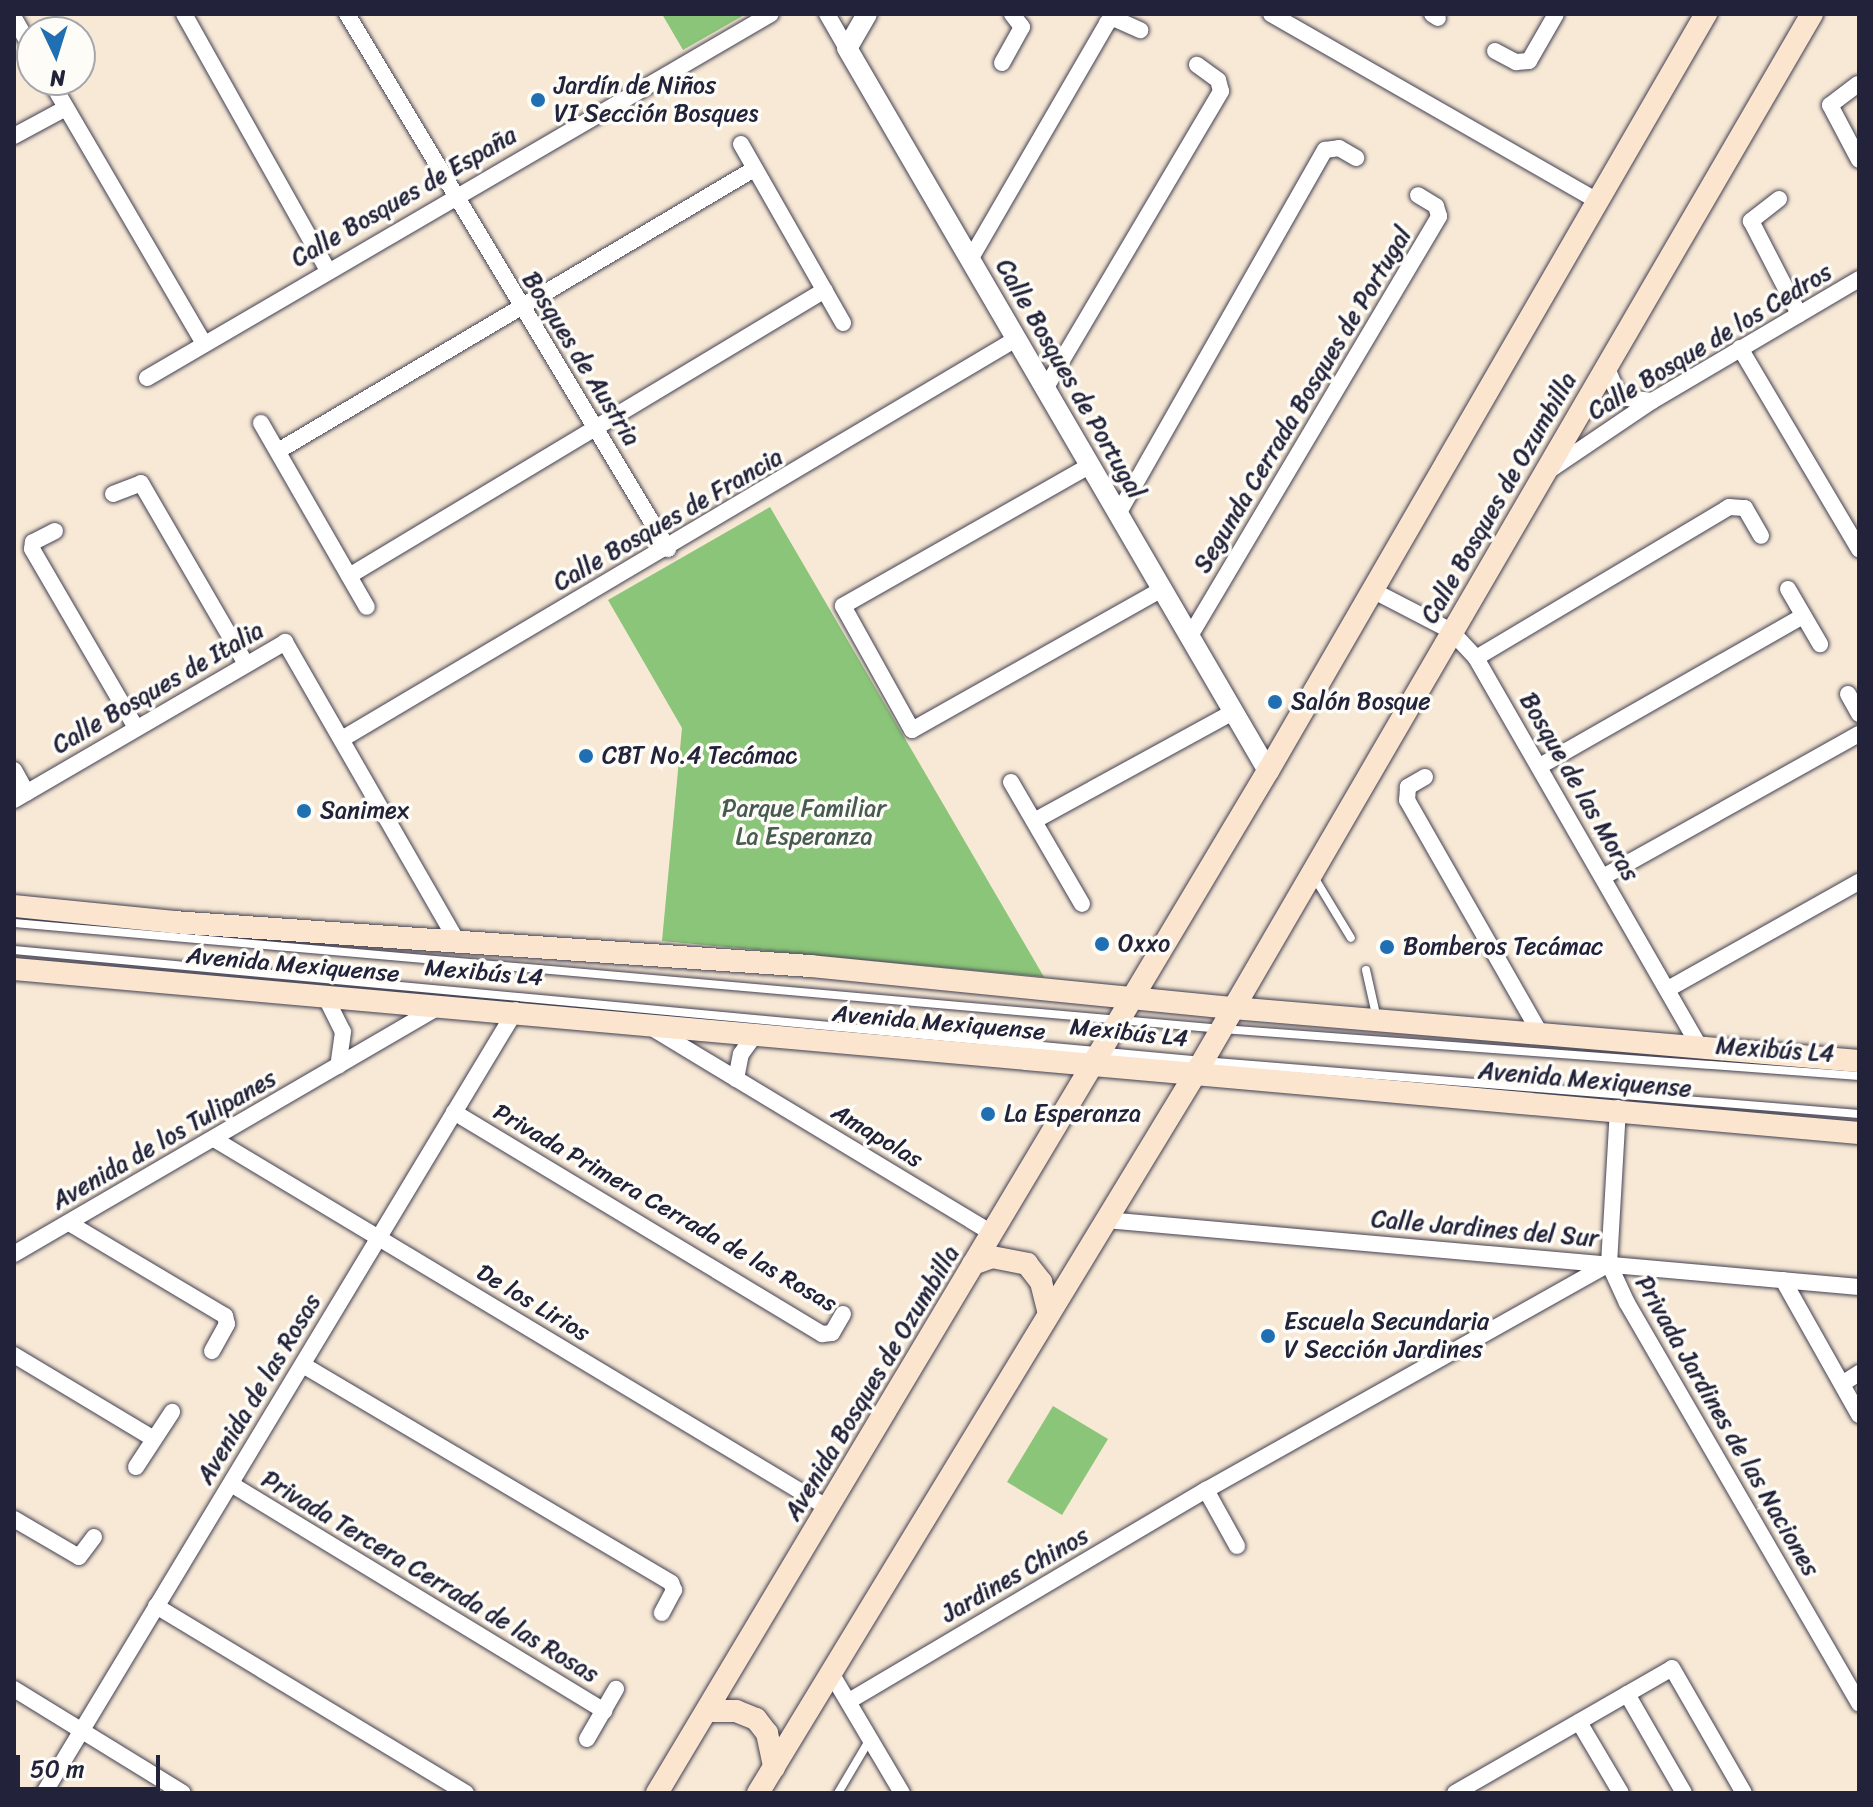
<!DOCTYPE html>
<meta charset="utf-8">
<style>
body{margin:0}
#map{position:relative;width:1873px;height:1807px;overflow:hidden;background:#f8e9d6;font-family:Sriracha,sans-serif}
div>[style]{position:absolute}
.green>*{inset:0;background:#8bc579}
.roads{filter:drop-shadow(0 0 2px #424052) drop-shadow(0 0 2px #424052)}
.service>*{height:8px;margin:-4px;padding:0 4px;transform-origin:4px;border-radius:4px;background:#fff}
.minor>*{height:16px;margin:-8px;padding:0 8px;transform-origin:8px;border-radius:8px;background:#fff}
.tertiary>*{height:20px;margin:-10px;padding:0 10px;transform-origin:10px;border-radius:10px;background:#fff}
.secondary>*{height:22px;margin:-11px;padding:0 11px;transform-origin:11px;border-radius:11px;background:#fbe5cf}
.dots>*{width:22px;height:22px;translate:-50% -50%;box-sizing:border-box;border:4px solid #fdfcf7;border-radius:50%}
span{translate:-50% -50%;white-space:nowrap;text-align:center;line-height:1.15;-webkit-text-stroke:7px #fdfcf7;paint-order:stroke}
.poi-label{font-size:24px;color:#22223b}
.left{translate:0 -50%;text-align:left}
.street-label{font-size:24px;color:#22223b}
.park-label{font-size:24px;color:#475b51}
.frame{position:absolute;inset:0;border:16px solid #22223b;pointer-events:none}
.north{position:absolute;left:16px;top:16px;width:80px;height:80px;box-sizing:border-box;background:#fdfcf7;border:2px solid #a5a5ac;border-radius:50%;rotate:176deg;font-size:22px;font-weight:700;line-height:32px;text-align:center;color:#22223b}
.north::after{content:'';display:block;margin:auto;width:28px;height:36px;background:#1f6fb2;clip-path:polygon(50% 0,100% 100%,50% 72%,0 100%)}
.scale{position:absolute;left:16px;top:1755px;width:144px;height:36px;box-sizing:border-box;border:4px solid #22223b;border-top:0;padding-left:10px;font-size:24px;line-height:28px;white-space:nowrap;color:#22223b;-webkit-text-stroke:6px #fdfcf7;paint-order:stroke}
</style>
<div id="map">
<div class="green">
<div style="clip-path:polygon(662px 14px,746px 14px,683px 50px)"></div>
<div style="clip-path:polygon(770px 507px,1044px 977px,662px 941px,682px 728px,608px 600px)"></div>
<div style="clip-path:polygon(1053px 1406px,1108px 1439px,1062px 1515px,1007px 1482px)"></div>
</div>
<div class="roads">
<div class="service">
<div style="left:1314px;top:877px;width:71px;rotate:58.8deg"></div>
<div style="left:14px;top:923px;width:1213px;rotate:5.01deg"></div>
<div style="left:1222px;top:1029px;width:639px;rotate:4.22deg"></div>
<div style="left:14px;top:950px;width:1194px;rotate:5.33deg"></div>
<div style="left:1203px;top:1061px;width:658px;rotate:4.62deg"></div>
<div style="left:1366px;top:970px;width:50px;rotate:77.3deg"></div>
<div style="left:838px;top:1793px;width:63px;rotate:-59.3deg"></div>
</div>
<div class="minor">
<div style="left:184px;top:14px;width:292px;rotate:60.7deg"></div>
<div style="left:347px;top:14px;width:624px;rotate:59.04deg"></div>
<div style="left:827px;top:14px;width:39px;rotate:60deg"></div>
<div style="left:1271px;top:14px;width:376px;rotate:29.8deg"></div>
<div style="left:1432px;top:14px;width:7px;rotate:34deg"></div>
<div style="left:14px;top:18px;width:36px;rotate:60deg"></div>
<div style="left:1495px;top:51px;width:24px;rotate:28deg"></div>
<div style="left:1516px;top:62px;width:13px;rotate:-4deg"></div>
<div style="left:1529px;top:61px;width:54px;rotate:-60.1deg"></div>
<div style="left:1002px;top:63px;width:41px;rotate:-60.9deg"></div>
<div style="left:1022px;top:27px;width:16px;rotate:-128deg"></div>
<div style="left:50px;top:80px;width:303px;rotate:59.7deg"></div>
<div style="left:1858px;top:84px;width:35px;rotate:143deg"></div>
<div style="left:1830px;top:105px;width:62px;rotate:62.2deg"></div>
<div style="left:14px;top:136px;width:59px;rotate:-28.3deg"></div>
<div style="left:741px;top:144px;width:206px;rotate:60.3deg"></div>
<div style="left:1779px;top:199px;width:36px;rotate:142deg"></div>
<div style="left:1751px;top:221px;width:105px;rotate:62.7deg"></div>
<div style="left:971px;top:258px;width:272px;rotate:-59.9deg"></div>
<div style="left:1107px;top:23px;width:8px;rotate:-40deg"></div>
<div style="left:1113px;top:18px;width:30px;rotate:24deg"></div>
<div style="left:1740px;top:348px;width:234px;rotate:59.4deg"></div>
<div style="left:1606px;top:366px;width:34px;rotate:67deg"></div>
<div style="left:1619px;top:397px;width:33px;rotate:7deg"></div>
<div style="left:147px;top:378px;width:722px;rotate:-30.26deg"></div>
<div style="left:1045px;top:389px;width:346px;rotate:-59.4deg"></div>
<div style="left:1221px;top:91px;width:11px;rotate:-105deg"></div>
<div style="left:1218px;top:80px;width:26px;rotate:-144deg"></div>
<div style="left:261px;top:423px;width:212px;rotate:60.1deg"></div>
<div style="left:278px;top:451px;width:553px;rotate:-30.64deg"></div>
<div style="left:1089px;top:466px;width:283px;rotate:150.4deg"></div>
<div style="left:843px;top:606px;width:142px;rotate:60.9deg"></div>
<div style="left:912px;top:730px;width:287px;rotate:-29.4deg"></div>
<div style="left:1547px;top:472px;width:127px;rotate:-34.1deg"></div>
<div style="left:1652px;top:401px;width:240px;rotate:-30.5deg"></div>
<div style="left:113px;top:494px;width:30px;rotate:-21deg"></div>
<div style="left:141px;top:483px;width:209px;rotate:59.9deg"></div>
<div style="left:1118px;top:514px;width:419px;rotate:-60.4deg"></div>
<div style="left:1325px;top:150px;width:14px;rotate:-8deg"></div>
<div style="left:1339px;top:148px;width:20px;rotate:30deg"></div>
<div style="left:55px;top:531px;width:25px;rotate:153deg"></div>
<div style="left:33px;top:542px;width:7px;rotate:98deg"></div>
<div style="left:32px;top:549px;width:207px;rotate:59.8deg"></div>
<div style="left:349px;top:576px;width:555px;rotate:-31deg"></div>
<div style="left:1788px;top:589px;width:64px;rotate:59.8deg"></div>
<div style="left:1372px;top:590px;width:89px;rotate:27.4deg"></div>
<div style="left:1451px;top:631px;width:37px;rotate:47deg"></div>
<div style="left:1476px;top:658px;width:451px;rotate:60.1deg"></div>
<div style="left:1190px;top:636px;width:488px;rotate:-59.3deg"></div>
<div style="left:1439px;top:216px;width:10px;rotate:-107deg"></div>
<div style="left:1436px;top:206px;width:21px;rotate:-149deg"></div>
<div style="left:1476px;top:658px;width:295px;rotate:-30.8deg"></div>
<div style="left:1729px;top:507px;width:16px;rotate:4deg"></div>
<div style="left:1745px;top:508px;width:32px;rotate:60deg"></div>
<div style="left:1848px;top:694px;width:23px;rotate:61deg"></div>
<div style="left:342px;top:739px;width:784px;rotate:-30.69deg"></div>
<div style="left:1540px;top:766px;width:303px;rotate:-29.7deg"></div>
<div style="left:14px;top:770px;width:26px;rotate:61deg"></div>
<div style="left:1425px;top:777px;width:20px;rotate:150deg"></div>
<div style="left:1408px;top:787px;width:13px;rotate:94deg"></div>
<div style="left:1407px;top:800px;width:268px;rotate:60.3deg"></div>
<div style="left:1011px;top:782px;width:141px;rotate:59.8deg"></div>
<div style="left:14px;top:800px;width:314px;rotate:-30.2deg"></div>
<div style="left:285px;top:642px;width:347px;rotate:60.1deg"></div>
<div style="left:1034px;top:821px;width:227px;rotate:-28.7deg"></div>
<div style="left:1603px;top:877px;width:293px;rotate:-29.2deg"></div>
<div style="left:1668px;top:989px;width:219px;rotate:-29.3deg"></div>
<div style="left:324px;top:994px;width:42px;rotate:63.4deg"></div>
<div style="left:343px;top:1032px;width:34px;rotate:98deg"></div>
<div style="left:652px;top:1028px;width:398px;rotate:31.1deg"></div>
<div style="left:736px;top:1079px;width:25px;rotate:-79deg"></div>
<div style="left:741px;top:1054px;width:26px;rotate:-54deg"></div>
<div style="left:1618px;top:1108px;width:156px;rotate:93.3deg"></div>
<div style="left:1609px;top:1264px;width:43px;rotate:65.2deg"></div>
<div style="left:1627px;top:1303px;width:463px;rotate:59.9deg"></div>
<div style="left:454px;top:1112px;width:430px;rotate:31.1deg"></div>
<div style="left:822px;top:1334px;width:10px;rotate:-6deg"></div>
<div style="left:832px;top:1333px;width:22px;rotate:-60deg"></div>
<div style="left:214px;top:1139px;width:716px;rotate:31deg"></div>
<div style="left:1106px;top:1220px;width:756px;rotate:5.08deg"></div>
<div style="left:69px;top:1223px;width:182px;rotate:30.8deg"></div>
<div style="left:225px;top:1316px;width:8px;rotate:76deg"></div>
<div style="left:227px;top:1324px;width:31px;rotate:119deg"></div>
<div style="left:14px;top:1254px;width:494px;rotate:-30.2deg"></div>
<div style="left:1783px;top:1280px;width:155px;rotate:60.6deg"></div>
<div style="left:14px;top:1355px;width:163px;rotate:31deg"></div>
<div style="left:303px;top:1365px;width:428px;rotate:30.6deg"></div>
<div style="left:671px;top:1583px;width:8px;rotate:67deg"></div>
<div style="left:674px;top:1590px;width:26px;rotate:118deg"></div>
<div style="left:1842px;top:1384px;width:20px;rotate:-33deg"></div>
<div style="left:136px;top:1467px;width:66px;rotate:-56.8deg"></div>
<div style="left:231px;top:1484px;width:437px;rotate:31.3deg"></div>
<div style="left:1206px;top:1490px;width:64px;rotate:61deg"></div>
<div style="left:14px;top:1519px;width:75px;rotate:30.3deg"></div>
<div style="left:79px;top:1557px;width:25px;rotate:-53deg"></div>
<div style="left:156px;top:1606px;width:362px;rotate:31.1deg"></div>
<div style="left:831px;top:1673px;width:139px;rotate:59.4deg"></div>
<div style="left:14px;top:1689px;width:198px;rotate:31.6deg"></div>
<div style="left:1627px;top:1694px;width:114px;rotate:60.1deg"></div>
<div style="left:849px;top:1701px;width:415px;rotate:-30.6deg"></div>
<div style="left:1206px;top:1490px;width:462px;rotate:-29.3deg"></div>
<div style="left:1579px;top:1722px;width:82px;rotate:59.4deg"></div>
<div style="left:587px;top:1739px;width:58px;rotate:-59.9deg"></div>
<div style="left:44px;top:1793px;width:914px;rotate:-58.92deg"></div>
<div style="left:1455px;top:1793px;width:250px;rotate:-29.9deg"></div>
<div style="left:1672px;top:1668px;width:144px;rotate:60.1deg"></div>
</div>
<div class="tertiary">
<div style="left:867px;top:14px;width:39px;rotate:120deg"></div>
<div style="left:847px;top:48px;width:837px;rotate:59.79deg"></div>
</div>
<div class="secondary">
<div style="left:14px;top:906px;width:160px;rotate:5.7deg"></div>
<div style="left:173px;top:922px;width:639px;rotate:3.95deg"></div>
<div style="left:810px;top:966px;width:425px;rotate:5.7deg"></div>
<div style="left:1233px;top:1008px;width:628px;rotate:4.84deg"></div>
<div style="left:14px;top:969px;width:1852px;rotate:5.08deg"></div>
<div style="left:973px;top:1264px;width:20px;rotate:-20deg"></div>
<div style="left:992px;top:1257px;width:36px;rotate:11deg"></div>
<div style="left:1027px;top:1264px;width:23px;rotate:52deg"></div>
<div style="left:1041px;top:1282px;width:29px;rotate:76deg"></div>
<div style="left:708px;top:1711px;width:28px"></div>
<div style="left:736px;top:1711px;width:22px;rotate:22deg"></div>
<div style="left:756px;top:1719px;width:18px;rotate:52deg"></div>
<div style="left:767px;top:1733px;width:35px;rotate:78deg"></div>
<div style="left:657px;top:1793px;width:1191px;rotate:-59.13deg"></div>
<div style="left:1268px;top:771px;width:875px;rotate:-59.95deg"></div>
<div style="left:758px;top:1793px;width:845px;rotate:-58.7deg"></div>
<div style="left:1197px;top:1071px;width:1223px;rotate:-59.81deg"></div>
</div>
</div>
<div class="dots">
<div style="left:538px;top:100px;background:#1f6fb2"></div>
<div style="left:1275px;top:702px;background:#1f6fb2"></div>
<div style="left:586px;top:756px;background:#1f6fb2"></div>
<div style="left:304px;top:811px;background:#1f6fb2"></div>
<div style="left:1102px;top:944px;background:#1f6fb2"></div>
<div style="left:1387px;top:947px;background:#1f6fb2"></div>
<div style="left:988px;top:1114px;background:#1f6fb2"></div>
<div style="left:1268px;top:1336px;background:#1f6fb2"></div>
</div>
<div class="poi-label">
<span class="left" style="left:554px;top:100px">Jardín de Niños<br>VI Sección Bosques</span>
<span class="left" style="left:1291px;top:702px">Salón Bosque</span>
<span class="left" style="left:602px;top:756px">CBT No.4 Tecámac</span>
<span class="left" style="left:320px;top:811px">Sanimex</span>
<span class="left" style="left:1118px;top:944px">Oxxo</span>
<span class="left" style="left:1403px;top:947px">Bomberos Tecámac</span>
<span class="left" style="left:1004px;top:1114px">La Esperanza</span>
<span class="left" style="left:1284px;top:1336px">Escuela Secundaria<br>V Sección Jardines</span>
</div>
<div class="street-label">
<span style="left:404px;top:197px;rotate:-30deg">Calle Bosques de España</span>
<span style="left:1710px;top:342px;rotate:-31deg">Calle Bosque de los Cedros</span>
<span style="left:581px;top:359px;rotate:58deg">Bosques de Austria</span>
<span style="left:1070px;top:379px;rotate:60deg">Calle Bosques de Portugal</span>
<span style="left:1303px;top:400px;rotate:-59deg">Segunda Cerrada Bosques de Portugal</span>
<span style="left:1499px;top:498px;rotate:-60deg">Calle Bosques de Ozumbilla</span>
<span style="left:668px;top:520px;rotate:-30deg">Calle Bosques de Francia</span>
<span style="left:158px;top:688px;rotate:-30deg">Calle Bosques de Italia</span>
<span style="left:1579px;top:787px;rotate:60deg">Bosque de las Moras</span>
<span style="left:293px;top:965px;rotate:5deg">Avenida Mexiquense</span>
<span style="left:484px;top:973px;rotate:5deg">Mexibús L4</span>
<span style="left:939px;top:1023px;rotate:5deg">Avenida Mexiquense</span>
<span style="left:1129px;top:1033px;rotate:6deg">Mexibús L4</span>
<span style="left:1775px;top:1050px;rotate:4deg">Mexibús L4</span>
<span style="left:1585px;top:1080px;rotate:5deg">Avenida Mexiquense</span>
<span style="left:877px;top:1136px;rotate:31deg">Amapolas</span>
<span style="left:164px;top:1140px;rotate:-30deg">Avenida de los Tulipanes</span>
<span style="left:665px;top:1208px;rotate:30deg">Privada Primera Cerrada de las Rosas</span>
<span style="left:1485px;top:1229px;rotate:5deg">Calle Jardines del Sur</span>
<span style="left:533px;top:1303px;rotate:31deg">De los Lirios</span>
<span style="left:872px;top:1383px;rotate:-59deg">Avenida Bosques de Ozumbilla</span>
<span style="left:259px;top:1389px;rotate:-59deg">Avenida de las Rosas</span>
<span style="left:1727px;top:1426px;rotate:60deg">Privada Jardines de las Naciones</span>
<span style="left:1015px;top:1575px;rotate:-30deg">Jardines Chinos</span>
<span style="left:430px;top:1577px;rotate:31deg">Privada Tercera Cerrada de las Rosas</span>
</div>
<div class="park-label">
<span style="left:804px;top:823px">Parque Familiar<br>La Esperanza</span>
</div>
<div class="frame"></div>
<div class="north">N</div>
<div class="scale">50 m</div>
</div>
